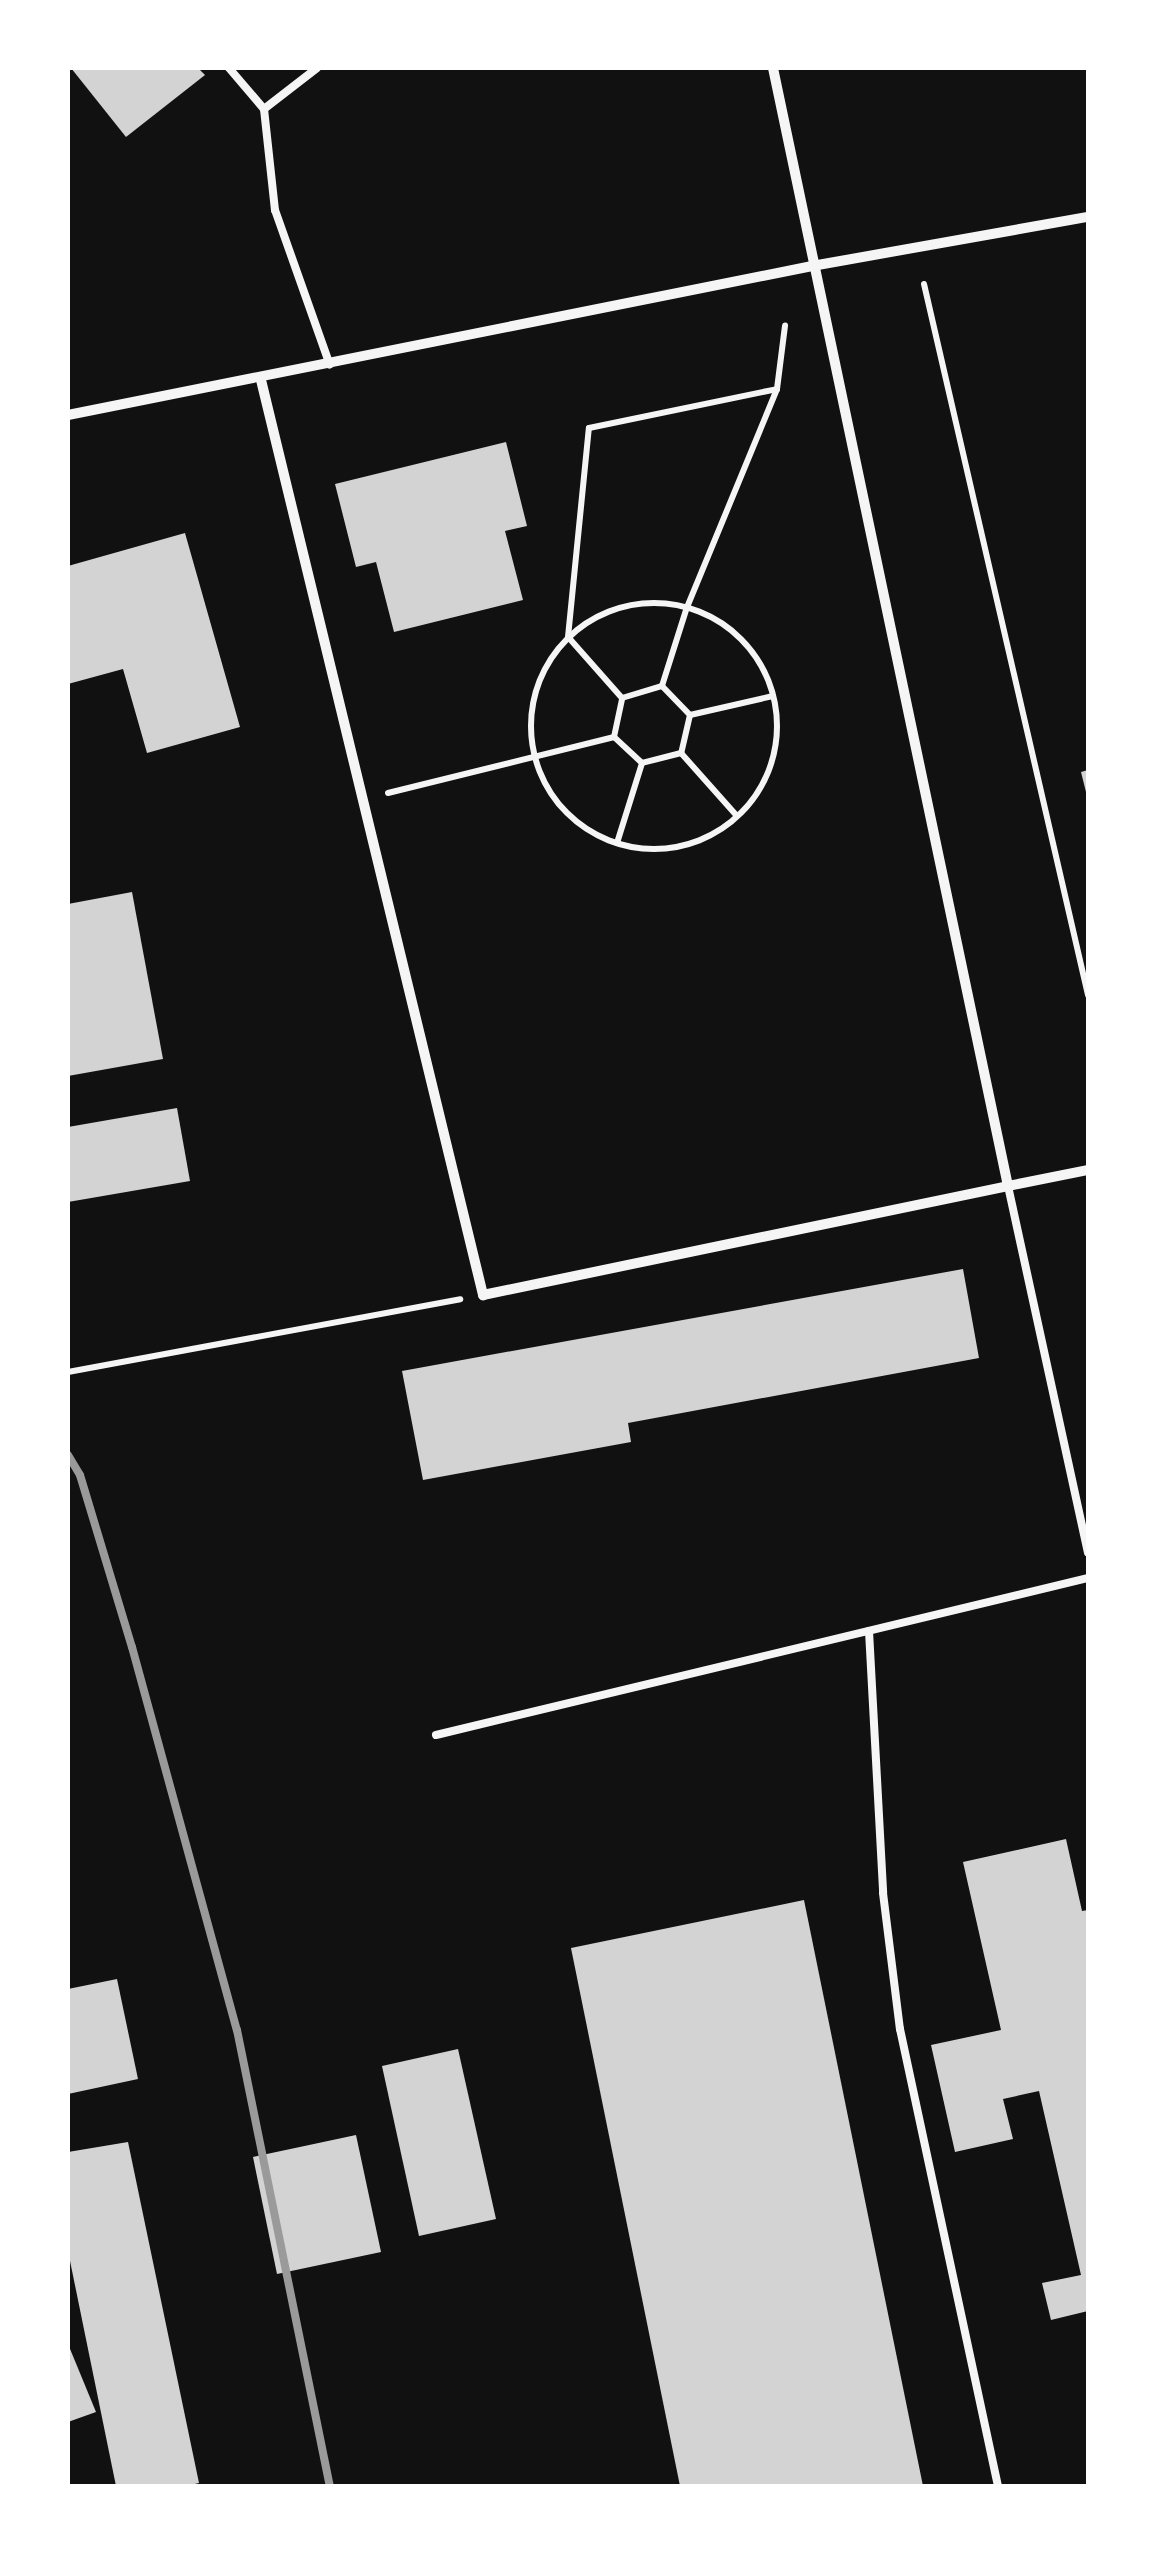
<!DOCTYPE html>
<style>
body{margin:0}
#map{position:relative;width:1156px;height:2554px;overflow:hidden;background:#111;font-family:"PT Sans Narrow",sans-serif}
div>[style]{position:absolute}
.building>*{inset:0;background:#d3d3d3}
.path>*{height:6px;margin:-3px;padding:0 3px;transform-origin:3px;border-radius:3px;background:#f5f5f5}
.path>.ring{margin:-3px;padding:0;box-sizing:content-box;background:none;border:6px solid #f5f5f5;border-radius:50%}
.service>*{height:8px;margin:-4px;padding:0 4px;transform-origin:4px;border-radius:4px;background:#f5f5f5}
.minor>*{height:10px;margin:-5px;padding:0 5px;transform-origin:5px;border-radius:5px;background:#f5f5f5}
.rail>*{height:8px;margin:-4px;padding:0 4px;transform-origin:4px;border-radius:4px;background:#9a9a9a}
span{translate:-50% -50%;white-space:nowrap;text-align:center;line-height:1.15;-webkit-text-stroke:8px #fff;paint-order:stroke}
.frame{position:absolute;inset:0;border:70px solid #fff;pointer-events:none}
</style>
<div id="map">
<div class="building">
<div style="clip-path:polygon(71px 68px,198px 68px,205px 75px,126px 137px)"></div>
<div style="clip-path:polygon(506px 442px,527px 526px,505px 531px,523px 600px,394px 632px,376px 562px,356px 567px,335px 484px)"></div>
<div style="clip-path:polygon(185px 533px,240px 727px,147px 753px,123px 669px,68px 684px,68px 566px)"></div>
<div style="clip-path:polygon(1088px 770px,1088px 796px,1087px 796px,1081px 772px)"></div>
<div style="clip-path:polygon(132px 892px,163px 1059px,68px 1076px,68px 904px)"></div>
<div style="clip-path:polygon(177px 1108px,190px 1181px,68px 1202px,68px 1127px)"></div>
<div style="clip-path:polygon(963px 1269px,979px 1358px,628px 1423px,631px 1442px,423px 1480px,402px 1371px)"></div>
<div style="clip-path:polygon(1066px 1839px,1082px 1911px,1088px 1910px,1088px 2311px,1051px 2320px,1042px 2283px,1081px 2275px,1039px 2091px,1003px 2099px,1013px 2139px,955px 2152px,931px 2045px,1001px 2030px,963px 1862px)"></div>
<div style="clip-path:polygon(804px 1900px,923px 2486px,680px 2486px,571px 1948px)"></div>
<div style="clip-path:polygon(117px 1979px,138px 2079px,68px 2094px,68px 1989px)"></div>
<div style="clip-path:polygon(458px 2049px,496px 2219px,419px 2236px,382px 2066px)"></div>
<div style="clip-path:polygon(356px 2135px,381px 2252px,277px 2274px,253px 2157px)"></div>
<div style="clip-path:polygon(128px 2142px,199px 2483px,186px 2486px,116px 2486px,68px 2251px,68px 2152px)"></div>
<div style="clip-path:polygon(68px 2344px,96px 2412px,68px 2422px)"></div>
</div>
<div class="path">
<div style="left:924px;top:284px;width:730px;rotate:77.01deg"></div>
<div style="left:777px;top:389px;width:64px;rotate:-82.8deg"></div>
<div class="ring" style="left:531px;top:603px;width:240px;height:240px"></div>
<div style="left:662px;top:686px;width:40px;rotate:46deg"></div>
<div style="left:690px;top:715px;width:39px;rotate:103deg"></div>
<div style="left:681px;top:753px;width:40px;rotate:165.6deg"></div>
<div style="left:642px;top:763px;width:38px;rotate:-137deg"></div>
<div style="left:614px;top:737px;width:40px;rotate:-78deg"></div>
<div style="left:622px;top:698px;width:42px;rotate:-16.7deg"></div>
<div style="left:622px;top:698px;width:81px;rotate:-131.5deg"></div>
<div style="left:568px;top:637px;width:210px;rotate:-84.3deg"></div>
<div style="left:589px;top:428px;width:192px;rotate:-11.7deg"></div>
<div style="left:777px;top:389px;width:236px;rotate:112.4deg"></div>
<div style="left:687px;top:607px;width:83px;rotate:107.6deg"></div>
<div style="left:690px;top:715px;width:85px;rotate:-12.9deg"></div>
<div style="left:681px;top:753px;width:84px;rotate:48.4deg"></div>
<div style="left:388px;top:793px;width:233px;rotate:-13.9deg"></div>
<div style="left:617px;top:843px;width:84px;rotate:-72.6deg"></div>
<div style="left:68px;top:1372px;width:399px;rotate:-10.5deg"></div>
</div>
<div class="service">
<div style="left:229px;top:68px;width:54px;rotate:49.5deg"></div>
<div style="left:264px;top:109px;width:67px;rotate:-37.7deg"></div>
<div style="left:264px;top:109px;width:102px;rotate:83.8deg"></div>
<div style="left:275px;top:210px;width:164px;rotate:70.5deg"></div>
<div style="left:1008px;top:1186px;width:375px;rotate:77.7deg"></div>
<div style="left:869px;top:1631px;width:262px;rotate:86.9deg"></div>
<div style="left:883px;top:1893px;width:137px;rotate:82.9deg"></div>
<div style="left:900px;top:2029px;width:467px;rotate:77.9deg"></div>
<div style="left:436px;top:1735px;width:671px;rotate:-13.54deg"></div>
</div>
<div class="minor">
<div style="left:773px;top:68px;width:1142px;rotate:78.13deg"></div>
<div style="left:1008px;top:1186px;width:82px;rotate:-11.3deg"></div>
<div style="left:261px;top:380px;width:942px;rotate:76.36deg"></div>
<div style="left:483px;top:1295px;width:536px;rotate:-11.73deg"></div>
<div style="left:68px;top:415px;width:759px;rotate:-11.32deg"></div>
<div style="left:812px;top:266px;width:280px;rotate:-10.1deg"></div>
</div>
<div class="rail">
<div style="left:68px;top:1455px;width:23px;rotate:59deg"></div>
<div style="left:80px;top:1475px;width:180px;rotate:73.2deg"></div>
<div style="left:132px;top:1647px;width:397px;rotate:74.7deg"></div>
<div style="left:237px;top:2030px;width:465px;rotate:78.5deg"></div>
</div>
<div class="frame"></div>
</div>
